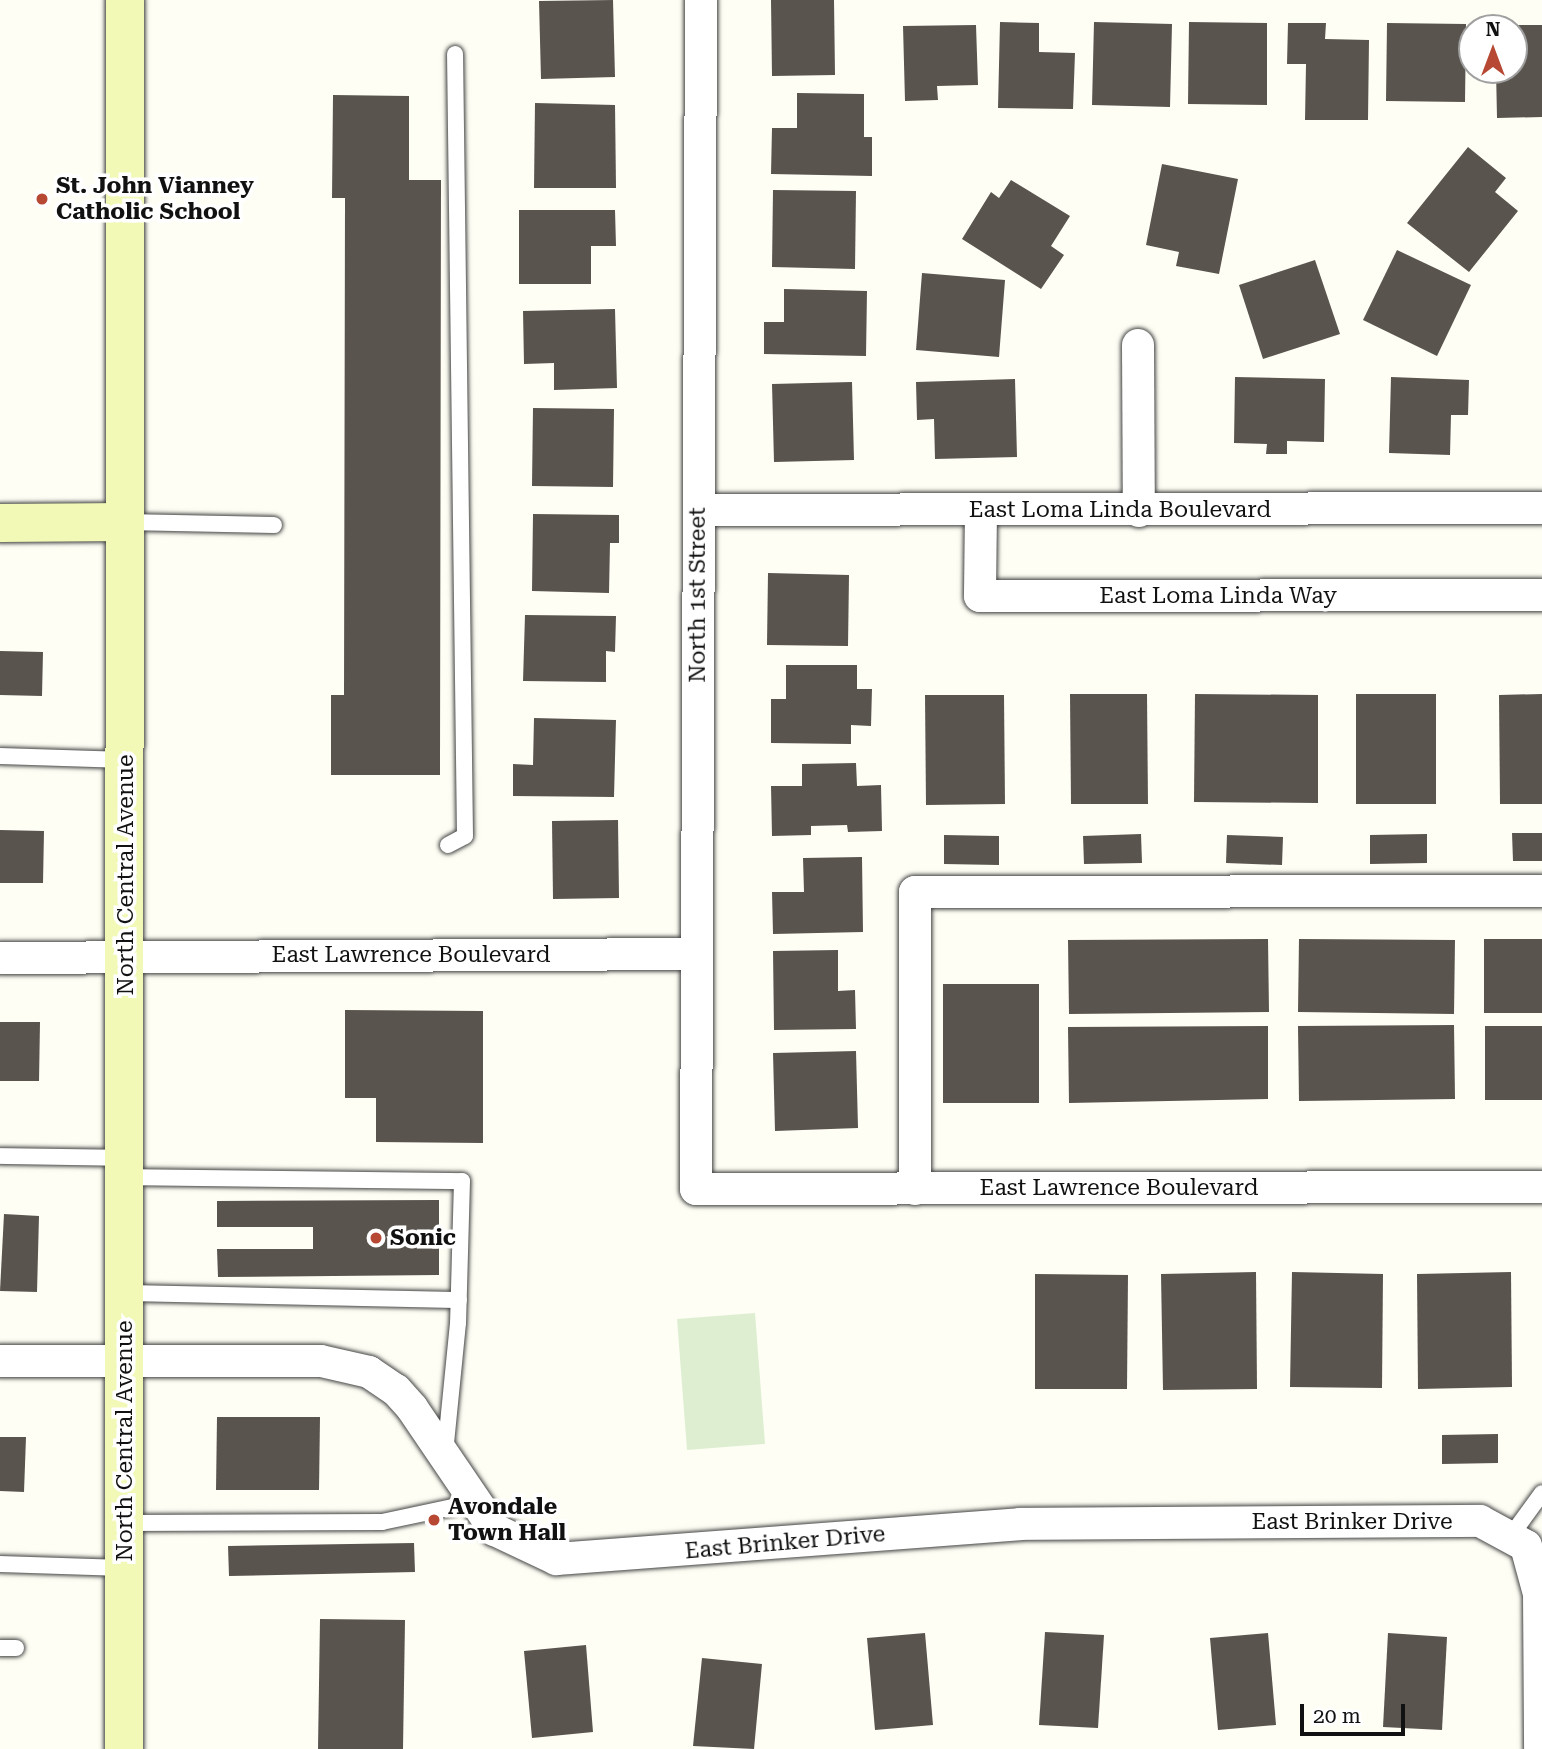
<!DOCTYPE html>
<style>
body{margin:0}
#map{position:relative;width:1542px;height:1749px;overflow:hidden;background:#fefef5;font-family:"Roboto Serif",serif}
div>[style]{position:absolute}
.pitch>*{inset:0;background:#deefd1}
.building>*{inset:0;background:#59544e}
.roads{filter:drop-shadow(0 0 2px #444) drop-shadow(0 0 2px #444)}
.lane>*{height:16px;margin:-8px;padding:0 8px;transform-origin:8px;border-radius:8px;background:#fff}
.street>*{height:32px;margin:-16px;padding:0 16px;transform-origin:16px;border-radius:16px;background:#fff}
.secondary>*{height:38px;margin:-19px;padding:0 19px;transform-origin:19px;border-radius:19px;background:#f2f9b6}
.dots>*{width:19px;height:19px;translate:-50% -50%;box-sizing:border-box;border:4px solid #fff;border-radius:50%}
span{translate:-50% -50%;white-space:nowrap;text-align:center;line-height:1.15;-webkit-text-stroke:7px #fff;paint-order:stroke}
.poi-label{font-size:23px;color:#111;font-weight:700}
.left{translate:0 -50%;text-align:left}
.street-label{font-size:23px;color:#111}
.north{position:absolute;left:1458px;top:14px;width:70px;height:70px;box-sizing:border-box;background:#fff;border:2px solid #a0a0a0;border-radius:50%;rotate:0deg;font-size:19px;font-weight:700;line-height:28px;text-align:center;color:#111}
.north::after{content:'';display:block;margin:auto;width:24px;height:32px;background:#b74833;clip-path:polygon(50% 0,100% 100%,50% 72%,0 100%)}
.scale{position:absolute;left:1300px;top:1704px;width:105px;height:32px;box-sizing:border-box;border:4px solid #111;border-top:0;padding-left:9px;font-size:21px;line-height:24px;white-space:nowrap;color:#111;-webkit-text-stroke:5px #fff;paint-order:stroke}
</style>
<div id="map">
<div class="pitch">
<div style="clip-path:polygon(755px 1313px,765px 1444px,687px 1450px,677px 1319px)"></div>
</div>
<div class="building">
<div style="clip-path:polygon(613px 0,615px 77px,541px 79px,539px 1px)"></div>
<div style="clip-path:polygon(771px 0,834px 0,835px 75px,772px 76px)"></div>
<div style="clip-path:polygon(1000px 22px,1039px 23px,1039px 52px,1075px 53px,1073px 109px,998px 108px)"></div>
<div style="clip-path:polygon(1094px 22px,1172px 24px,1170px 107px,1092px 105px)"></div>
<div style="clip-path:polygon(1189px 22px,1267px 23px,1267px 105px,1188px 104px)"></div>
<div style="clip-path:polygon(1288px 23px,1326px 23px,1325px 39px,1369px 40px,1368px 120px,1305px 120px,1306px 64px,1287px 64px)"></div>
<div style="clip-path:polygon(1387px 23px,1466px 24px,1465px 102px,1386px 101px)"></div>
<div style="clip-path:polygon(976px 25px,978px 85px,937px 86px,938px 100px,905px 101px,903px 26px)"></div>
<div style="clip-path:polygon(1496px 25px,1542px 25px,1542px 117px,1497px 118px,1496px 70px,1514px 70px,1514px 28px)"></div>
<div style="clip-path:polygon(797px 93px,864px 94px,864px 137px,872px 137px,872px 176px,771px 174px,772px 128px,797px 128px)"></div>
<div style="clip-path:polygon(333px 95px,409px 96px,409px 180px,441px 180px,440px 775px,331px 775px,331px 695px,344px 695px,345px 198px,332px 198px)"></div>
<div style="clip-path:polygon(535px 103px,615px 105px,616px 188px,534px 188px)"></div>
<div style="clip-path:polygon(1468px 147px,1506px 178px,1495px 192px,1518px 211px,1469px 272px,1407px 223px)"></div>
<div style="clip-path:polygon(1162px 164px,1238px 179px,1219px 274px,1176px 266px,1179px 252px,1146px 245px)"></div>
<div style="clip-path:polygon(1011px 180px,1070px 216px,1051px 246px,1064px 255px,1041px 289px,962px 239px,991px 192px,999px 198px)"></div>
<div style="clip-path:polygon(773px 190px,856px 191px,855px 269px,772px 267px)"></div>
<div style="clip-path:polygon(519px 210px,615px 210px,616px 246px,591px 246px,591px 284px,519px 284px)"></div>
<div style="clip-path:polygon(1397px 250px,1471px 285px,1437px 356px,1363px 320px)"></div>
<div style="clip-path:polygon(1315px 260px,1340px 334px,1263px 359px,1239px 285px)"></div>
<div style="clip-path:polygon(922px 273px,1005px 280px,999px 357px,916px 350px)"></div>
<div style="clip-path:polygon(784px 289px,867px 291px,866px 356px,764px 354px,764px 322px,784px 322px)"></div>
<div style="clip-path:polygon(615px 309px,617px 388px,554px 390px,554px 363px,524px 364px,523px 311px)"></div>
<div style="clip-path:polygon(1235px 377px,1325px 379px,1324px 442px,1287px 441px,1287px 454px,1266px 454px,1267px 444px,1234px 443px)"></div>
<div style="clip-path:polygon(1391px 377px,1469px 380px,1468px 415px,1451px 415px,1450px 455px,1389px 453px)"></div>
<div style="clip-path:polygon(1015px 379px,1017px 457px,935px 459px,934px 419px,917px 420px,916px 382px)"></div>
<div style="clip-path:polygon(852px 382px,854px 460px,774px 462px,772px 384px)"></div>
<div style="clip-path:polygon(533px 408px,614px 409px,613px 487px,532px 486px)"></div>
<div style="clip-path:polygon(533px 514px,619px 515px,619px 543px,610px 543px,609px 593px,532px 591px)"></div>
<div style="clip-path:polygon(768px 573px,849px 575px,848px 646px,767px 645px)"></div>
<div style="clip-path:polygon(525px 615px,616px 616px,615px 652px,606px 651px,606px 682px,523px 681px)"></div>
<div style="clip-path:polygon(0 651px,43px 652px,42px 696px,0 695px)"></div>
<div style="clip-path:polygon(786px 665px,857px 665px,857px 689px,872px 689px,871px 726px,851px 725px,851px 744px,771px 743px,771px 699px,786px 699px)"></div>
<div style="clip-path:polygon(1070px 694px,1147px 694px,1148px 804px,1071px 804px)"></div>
<div style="clip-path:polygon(1195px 694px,1318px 695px,1318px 803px,1194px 802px)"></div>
<div style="clip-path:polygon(1356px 694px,1436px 694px,1436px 804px,1356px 804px)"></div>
<div style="clip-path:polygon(1542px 694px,1542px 804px,1500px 804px,1499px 695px)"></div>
<div style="clip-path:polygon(925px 695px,1004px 695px,1005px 804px,926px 805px)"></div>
<div style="clip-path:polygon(534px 718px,616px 720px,614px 797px,513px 796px,513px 764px,533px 765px)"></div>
<div style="clip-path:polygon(856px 763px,857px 786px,881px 785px,882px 831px,848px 832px,847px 825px,811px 826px,811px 835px,772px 836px,771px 786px,802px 786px,802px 764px)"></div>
<div style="clip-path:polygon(618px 820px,619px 898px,553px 899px,552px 821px)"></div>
<div style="clip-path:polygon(0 830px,44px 831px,43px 883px,0 883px)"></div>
<div style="clip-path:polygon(1512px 833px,1542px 833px,1542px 861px,1513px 861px)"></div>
<div style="clip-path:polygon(1141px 834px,1142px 863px,1084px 864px,1083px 836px)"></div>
<div style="clip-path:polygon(1427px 834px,1427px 863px,1370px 864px,1370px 835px)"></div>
<div style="clip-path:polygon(944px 835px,999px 836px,999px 865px,944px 864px)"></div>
<div style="clip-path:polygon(1227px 835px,1283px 837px,1282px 865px,1226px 863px)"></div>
<div style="clip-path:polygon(862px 857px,863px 932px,773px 934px,772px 892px,804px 892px,803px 858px)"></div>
<div style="clip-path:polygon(1268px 939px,1269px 1012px,1069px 1014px,1068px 940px)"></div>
<div style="clip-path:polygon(1299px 939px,1455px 940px,1454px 1014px,1298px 1012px)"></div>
<div style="clip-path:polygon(1484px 939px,1542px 939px,1542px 1013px,1484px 1013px)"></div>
<div style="clip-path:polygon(838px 950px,838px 991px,855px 990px,856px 1029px,774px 1030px,773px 951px)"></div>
<div style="clip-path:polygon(943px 984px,1039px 984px,1039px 1103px,943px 1103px)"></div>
<div style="clip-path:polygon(345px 1010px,483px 1011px,483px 1143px,376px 1142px,376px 1098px,345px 1098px)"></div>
<div style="clip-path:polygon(0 1022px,40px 1022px,39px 1081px,0 1081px)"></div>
<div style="clip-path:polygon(1454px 1025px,1455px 1099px,1299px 1101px,1298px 1026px)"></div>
<div style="clip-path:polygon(1268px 1026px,1268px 1099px,1069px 1103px,1068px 1027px)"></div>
<div style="clip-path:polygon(1485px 1026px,1542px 1026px,1542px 1100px,1485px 1100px)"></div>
<div style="clip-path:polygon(856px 1051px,858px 1128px,775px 1131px,773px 1053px)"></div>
<div style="clip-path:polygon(439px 1200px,439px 1275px,218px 1277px,217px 1249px,313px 1249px,313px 1227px,217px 1227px,217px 1201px)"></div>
<div style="clip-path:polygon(4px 1214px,39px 1216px,37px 1292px,0 1291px)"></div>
<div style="clip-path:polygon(1256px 1272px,1257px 1389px,1163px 1390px,1161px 1274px)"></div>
<div style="clip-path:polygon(1292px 1272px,1383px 1274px,1382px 1388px,1290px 1387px)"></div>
<div style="clip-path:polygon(1511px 1272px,1512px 1387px,1418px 1389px,1417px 1274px)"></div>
<div style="clip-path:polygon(1035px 1274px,1128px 1275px,1127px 1389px,1035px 1389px)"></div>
<div style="clip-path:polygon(217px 1417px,320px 1417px,319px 1490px,216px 1490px)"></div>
<div style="clip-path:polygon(1498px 1434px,1498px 1463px,1442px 1464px,1442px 1435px)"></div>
<div style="clip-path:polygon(0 1437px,26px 1437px,24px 1492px,0 1491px)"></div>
<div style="clip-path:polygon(414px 1543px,415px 1572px,229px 1576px,228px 1546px)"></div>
<div style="clip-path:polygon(320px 1619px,405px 1620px,403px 1749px,318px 1749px)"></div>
<div style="clip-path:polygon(1045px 1632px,1104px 1635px,1098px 1728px,1039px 1725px)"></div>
<div style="clip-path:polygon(925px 1633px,933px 1725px,875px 1730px,867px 1638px)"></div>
<div style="clip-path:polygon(1268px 1633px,1276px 1725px,1218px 1730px,1210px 1638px)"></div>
<div style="clip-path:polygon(1388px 1633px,1447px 1637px,1442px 1730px,1383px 1727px)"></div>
<div style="clip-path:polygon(586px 1645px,593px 1732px,532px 1738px,524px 1651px)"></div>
<div style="clip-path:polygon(702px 1658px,762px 1664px,754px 1749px,693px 1746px)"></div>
</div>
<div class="roads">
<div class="lane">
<div style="left:125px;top:522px;width:149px;rotate:1.2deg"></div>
<div style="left:0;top:756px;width:126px;rotate:1.8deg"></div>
<div style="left:448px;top:845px;width:19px;rotate:-28deg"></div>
<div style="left:465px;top:836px;width:782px;rotate:-90.73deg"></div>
<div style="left:0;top:1156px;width:125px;rotate:0.9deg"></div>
<div style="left:125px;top:1177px;width:337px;rotate:0.7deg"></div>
<div style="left:462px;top:1181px;width:142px;rotate:91.6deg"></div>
<div style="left:458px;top:1323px;width:131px;rotate:95.7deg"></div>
<div style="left:125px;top:1293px;width:334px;rotate:1.2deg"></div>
<div style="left:125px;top:1523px;width:257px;rotate:-0.2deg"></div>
<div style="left:382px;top:1522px;width:73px;rotate:-11.9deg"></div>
<div style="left:453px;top:1507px;width:20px;rotate:-30deg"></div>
<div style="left:1510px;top:1537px;width:54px;rotate:-54deg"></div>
<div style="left:0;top:1564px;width:123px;rotate:1.9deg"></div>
<div style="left:0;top:1648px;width:16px"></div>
</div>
<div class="street">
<div style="left:701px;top:0;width:1189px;rotate:90.24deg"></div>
<div style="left:696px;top:1189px;width:846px;rotate:-0.14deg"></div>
<div style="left:1138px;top:345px;width:166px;rotate:89.7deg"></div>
<div style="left:699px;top:510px;width:843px;rotate:-0.14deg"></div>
<div style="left:981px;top:511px;width:85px;rotate:90.7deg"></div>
<div style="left:980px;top:596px;width:562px;rotate:-0.1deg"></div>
<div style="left:0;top:958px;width:697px;rotate:-0.33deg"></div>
<div style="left:915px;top:1189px;width:297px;rotate:-90deg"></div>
<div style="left:915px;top:892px;width:627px;rotate:-0.09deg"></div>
<div style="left:0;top:1361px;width:321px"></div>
<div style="left:321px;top:1361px;width:49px;rotate:12.9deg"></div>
<div style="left:369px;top:1372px;width:32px;rotate:34deg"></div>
<div style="left:396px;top:1390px;width:24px;rotate:48deg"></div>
<div style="left:412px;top:1408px;width:148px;rotate:55.8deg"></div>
<div style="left:495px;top:1530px;width:68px;rotate:25.4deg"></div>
<div style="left:556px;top:1559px;width:465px;rotate:-4.3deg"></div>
<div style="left:1020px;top:1524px;width:460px;rotate:-0.4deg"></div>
<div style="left:1480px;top:1521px;width:52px;rotate:28.5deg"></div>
<div style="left:1526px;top:1546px;width:50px;rotate:74.8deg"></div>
<div style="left:1539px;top:1594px;width:155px;rotate:89.6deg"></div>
</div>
<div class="secondary">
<div style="left:0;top:523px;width:125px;rotate:-0.5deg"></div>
<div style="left:124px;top:1749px;width:1749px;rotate:-89.97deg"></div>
</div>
</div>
<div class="dots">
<div style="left:42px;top:199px;background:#b74833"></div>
<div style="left:376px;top:1238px;background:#b74833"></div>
<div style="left:434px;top:1520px;background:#b74833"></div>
</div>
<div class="poi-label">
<span class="left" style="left:56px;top:199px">St. John Vianney<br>Catholic School</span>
<span class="left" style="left:390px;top:1238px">Sonic</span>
<span class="left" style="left:448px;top:1520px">Avondale<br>Town Hall</span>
</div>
<div class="street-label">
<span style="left:1120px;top:510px">East Loma Linda Boulevard</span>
<span style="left:698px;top:595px;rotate:-90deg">North 1st Street</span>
<span style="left:1218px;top:596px">East Loma Linda Way</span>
<span style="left:126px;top:875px;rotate:-90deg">North Central Avenue</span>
<span style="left:411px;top:955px">East Lawrence Boulevard</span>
<span style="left:1119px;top:1188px">East Lawrence Boulevard</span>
<span style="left:125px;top:1441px;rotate:-90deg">North Central Avenue</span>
<span style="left:1352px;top:1522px">East Brinker Drive</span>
<span style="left:785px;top:1543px;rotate:-5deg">East Brinker Drive</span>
</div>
<div class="north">N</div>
<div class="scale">20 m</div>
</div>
